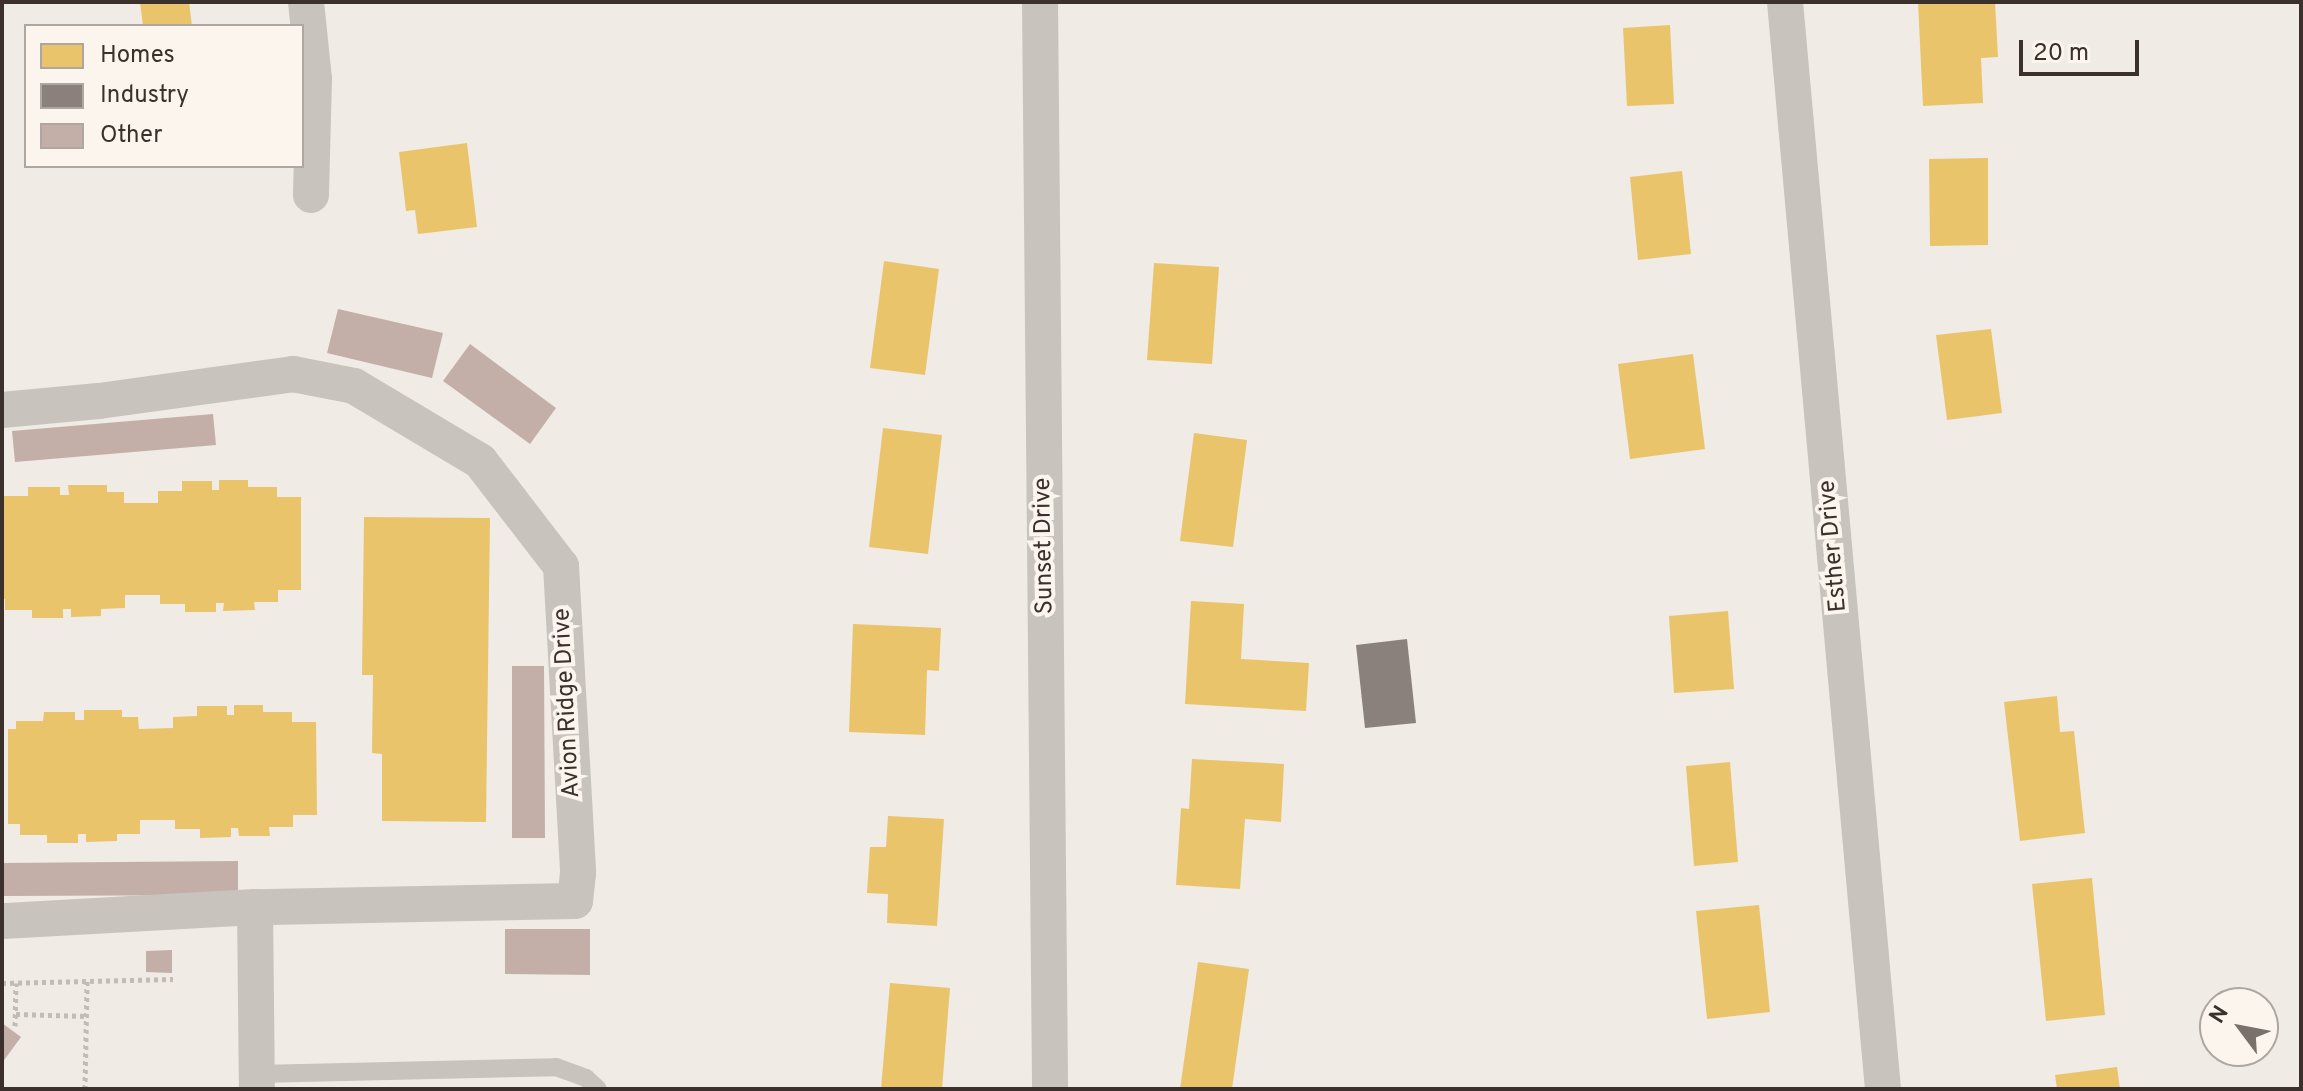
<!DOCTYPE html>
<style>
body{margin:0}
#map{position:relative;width:2303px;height:1091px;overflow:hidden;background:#f0ebe5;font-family:Overpass,sans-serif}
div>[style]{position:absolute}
.homes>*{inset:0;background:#e9c46a}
.industry>*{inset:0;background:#8a817c}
.building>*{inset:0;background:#c3afa7}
.path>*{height:5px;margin-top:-2.5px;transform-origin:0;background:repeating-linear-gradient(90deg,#c2bbb6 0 4px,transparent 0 8px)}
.service>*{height:18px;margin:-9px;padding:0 9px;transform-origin:9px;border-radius:9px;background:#c9c3be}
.minor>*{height:36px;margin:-18px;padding:0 18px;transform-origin:18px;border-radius:18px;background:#c9c3be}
span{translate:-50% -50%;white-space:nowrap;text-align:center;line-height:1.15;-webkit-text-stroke:8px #fbf5ee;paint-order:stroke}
.street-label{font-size:24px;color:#3b302b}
.frame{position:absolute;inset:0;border:4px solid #3b302b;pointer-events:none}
.legend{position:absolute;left:24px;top:24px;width:280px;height:144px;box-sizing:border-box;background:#fbf5ee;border:2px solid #aea6a0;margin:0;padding:10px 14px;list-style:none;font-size:24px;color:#3b302b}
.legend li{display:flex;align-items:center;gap:16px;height:40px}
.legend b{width:40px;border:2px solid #aea6a0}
.north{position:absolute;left:2199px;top:987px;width:80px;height:80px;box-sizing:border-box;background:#fbf5ee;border:2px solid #aea6a0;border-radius:50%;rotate:302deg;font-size:22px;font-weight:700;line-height:32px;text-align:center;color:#3b302b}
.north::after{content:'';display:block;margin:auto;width:28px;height:36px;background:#7a716c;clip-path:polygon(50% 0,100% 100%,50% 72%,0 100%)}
.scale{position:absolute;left:2019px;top:40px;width:120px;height:36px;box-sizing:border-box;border:4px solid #3b302b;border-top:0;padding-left:10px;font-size:24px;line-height:28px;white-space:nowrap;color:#3b302b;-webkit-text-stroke:6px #fbf5ee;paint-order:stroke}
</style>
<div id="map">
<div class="homes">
<div style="clip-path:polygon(140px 2px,189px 2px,192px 26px,143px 26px)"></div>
<div style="clip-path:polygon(1918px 2px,1995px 2px,1998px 57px,1981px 58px,1983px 103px,1923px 106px)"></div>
<div style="clip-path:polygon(1670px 25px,1674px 104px,1627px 106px,1623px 28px)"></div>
<div style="clip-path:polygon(467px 143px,477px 227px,418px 234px,415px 210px,406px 211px,399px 152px)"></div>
<div style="clip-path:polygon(1988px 158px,1988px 245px,1930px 246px,1929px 159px)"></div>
<div style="clip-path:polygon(1682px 171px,1691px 254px,1638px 260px,1630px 177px)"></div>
<div style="clip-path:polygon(884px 261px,939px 269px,925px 375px,870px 368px)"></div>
<div style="clip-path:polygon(1154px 263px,1219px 267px,1212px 364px,1147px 360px)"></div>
<div style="clip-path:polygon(1991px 329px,2002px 413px,1947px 420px,1936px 335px)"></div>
<div style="clip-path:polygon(1693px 354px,1705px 449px,1630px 459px,1618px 364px)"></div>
<div style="clip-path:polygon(883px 428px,942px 435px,928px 554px,869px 547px)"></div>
<div style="clip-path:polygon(1194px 433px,1247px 440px,1233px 547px,1180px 541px)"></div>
<div style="clip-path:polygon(219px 480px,248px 480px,248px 487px,277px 487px,277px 497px,301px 497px,301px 590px,278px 590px,278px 602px,254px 602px,255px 610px,223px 611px,224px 603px,216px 603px,216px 612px,185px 612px,185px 604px,160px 604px,160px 595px,125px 595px,125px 608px,101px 609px,101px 616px,71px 617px,71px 609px,63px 609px,63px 618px,32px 618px,32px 610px,5px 610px,5px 599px,2px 599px,2px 496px,28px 496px,28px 487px,60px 487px,60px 495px,69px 495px,68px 485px,107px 485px,107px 492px,124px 492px,124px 503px,158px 503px,158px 491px,182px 491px,182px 481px,212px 481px,212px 490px,219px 490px)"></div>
<div style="clip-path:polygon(364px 517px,490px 518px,486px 822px,382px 821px,382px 754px,372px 753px,373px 675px,362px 675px)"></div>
<div style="clip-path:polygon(1191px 601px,1244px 604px,1241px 659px,1309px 663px,1306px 711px,1185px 704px)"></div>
<div style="clip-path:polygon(1728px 611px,1734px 689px,1674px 693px,1669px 616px)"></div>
<div style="clip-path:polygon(853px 624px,941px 628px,939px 671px,927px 670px,925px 735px,849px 732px)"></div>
<div style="clip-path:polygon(2057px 696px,2060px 732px,2074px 731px,2085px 833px,2020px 841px,2004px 702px)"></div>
<div style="clip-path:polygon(234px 705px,263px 705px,263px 712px,292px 712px,292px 722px,316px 722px,317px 815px,293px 815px,293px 827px,269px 827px,270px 836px,239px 836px,238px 828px,231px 828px,231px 837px,200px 838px,200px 829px,175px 829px,175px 820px,140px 820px,140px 834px,117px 834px,117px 841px,86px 842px,86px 834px,78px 834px,78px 843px,47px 843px,47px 835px,20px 835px,20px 824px,8px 824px,8px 729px,16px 729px,16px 721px,43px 721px,44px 712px,75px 712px,75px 720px,84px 720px,84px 710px,122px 710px,122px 717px,138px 717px,139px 729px,173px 728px,173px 717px,197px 716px,197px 706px,227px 706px,227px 715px,234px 715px)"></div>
<div style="clip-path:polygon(1192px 759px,1284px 764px,1281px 822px,1245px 819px,1240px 889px,1176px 885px,1181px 808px,1189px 809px)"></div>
<div style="clip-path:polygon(1730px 762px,1738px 862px,1694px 866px,1686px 766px)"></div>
<div style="clip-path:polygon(888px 816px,944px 819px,937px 926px,887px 923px,888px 894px,867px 893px,870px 847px,886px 847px)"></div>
<div style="clip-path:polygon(2092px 878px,2105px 1015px,2046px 1021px,2032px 884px)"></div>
<div style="clip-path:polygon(1759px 905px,1770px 1012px,1707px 1019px,1696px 911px)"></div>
<div style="clip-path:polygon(1198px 962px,1249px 969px,1232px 1089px,1180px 1089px)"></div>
<div style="clip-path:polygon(890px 983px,950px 988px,942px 1089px,881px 1089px)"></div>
<div style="clip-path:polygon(2117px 1067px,2120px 1089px,2057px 1089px,2055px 1075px)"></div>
</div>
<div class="industry">
<div style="clip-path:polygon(1407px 639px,1416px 723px,1365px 728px,1356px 645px)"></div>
</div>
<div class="building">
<div style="clip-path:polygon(338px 309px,443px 333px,432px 378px,327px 353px)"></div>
<div style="clip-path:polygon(470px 344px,556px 408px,530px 444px,443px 381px)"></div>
<div style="clip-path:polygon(213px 414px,216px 445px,15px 462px,12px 431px)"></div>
<div style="clip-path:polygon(512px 666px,544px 666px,545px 838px,512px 838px)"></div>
<div style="clip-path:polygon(238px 861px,238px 895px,2px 896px,2px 863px)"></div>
<div style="clip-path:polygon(505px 929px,590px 929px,590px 975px,505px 974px)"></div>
<div style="clip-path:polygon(172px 950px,172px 973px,146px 972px,146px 951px)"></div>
<div style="clip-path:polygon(2px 1023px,21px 1037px,2px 1063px)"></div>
</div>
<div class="path">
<div style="left:2px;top:983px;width:171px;rotate:-1.3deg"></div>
<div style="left:16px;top:1014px;width:70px;rotate:1.6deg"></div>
<div style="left:15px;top:1026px;width:43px;rotate:-88.7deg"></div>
<div style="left:85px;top:1089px;width:108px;rotate:-88.9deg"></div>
</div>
<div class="service">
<div style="left:257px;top:1074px;width:299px;rotate:-1.3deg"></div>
<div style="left:556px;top:1067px;width:32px;rotate:20deg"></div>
<div style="left:586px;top:1078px;width:16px;rotate:43deg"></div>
</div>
<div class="minor">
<div style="left:306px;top:2px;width:77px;rotate:84.1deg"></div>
<div style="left:314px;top:79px;width:116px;rotate:91.5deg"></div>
<div style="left:1040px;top:2px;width:1087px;rotate:89.47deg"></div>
<div style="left:1785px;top:2px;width:1091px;rotate:84.85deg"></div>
<div style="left:2px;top:410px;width:97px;rotate:-5.3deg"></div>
<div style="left:99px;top:401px;width:196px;rotate:-7.9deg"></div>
<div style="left:293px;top:374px;width:62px;rotate:11.1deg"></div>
<div style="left:354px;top:386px;width:147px;rotate:30.8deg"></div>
<div style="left:480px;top:461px;width:133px;rotate:52.4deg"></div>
<div style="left:561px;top:566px;width:307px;rotate:86.8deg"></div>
<div style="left:578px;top:873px;width:28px;rotate:96deg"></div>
<div style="left:575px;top:901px;width:320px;rotate:178.9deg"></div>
<div style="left:255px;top:907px;width:253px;rotate:176.8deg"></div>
<div style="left:255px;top:907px;width:182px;rotate:89.4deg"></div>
</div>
<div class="street-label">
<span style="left:1045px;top:546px;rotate:-91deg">Sunset Drive</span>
<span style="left:1834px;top:546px;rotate:-95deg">Esther Drive</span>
<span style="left:568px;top:703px;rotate:-93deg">Avion Ridge Drive</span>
</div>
<div class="frame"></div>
<ul class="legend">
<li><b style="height:22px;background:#e9c46a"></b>Homes</li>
<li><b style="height:22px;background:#8a817c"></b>Industry</li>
<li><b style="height:22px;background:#c3afa7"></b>Other</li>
</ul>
<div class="north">N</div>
<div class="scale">20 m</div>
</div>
